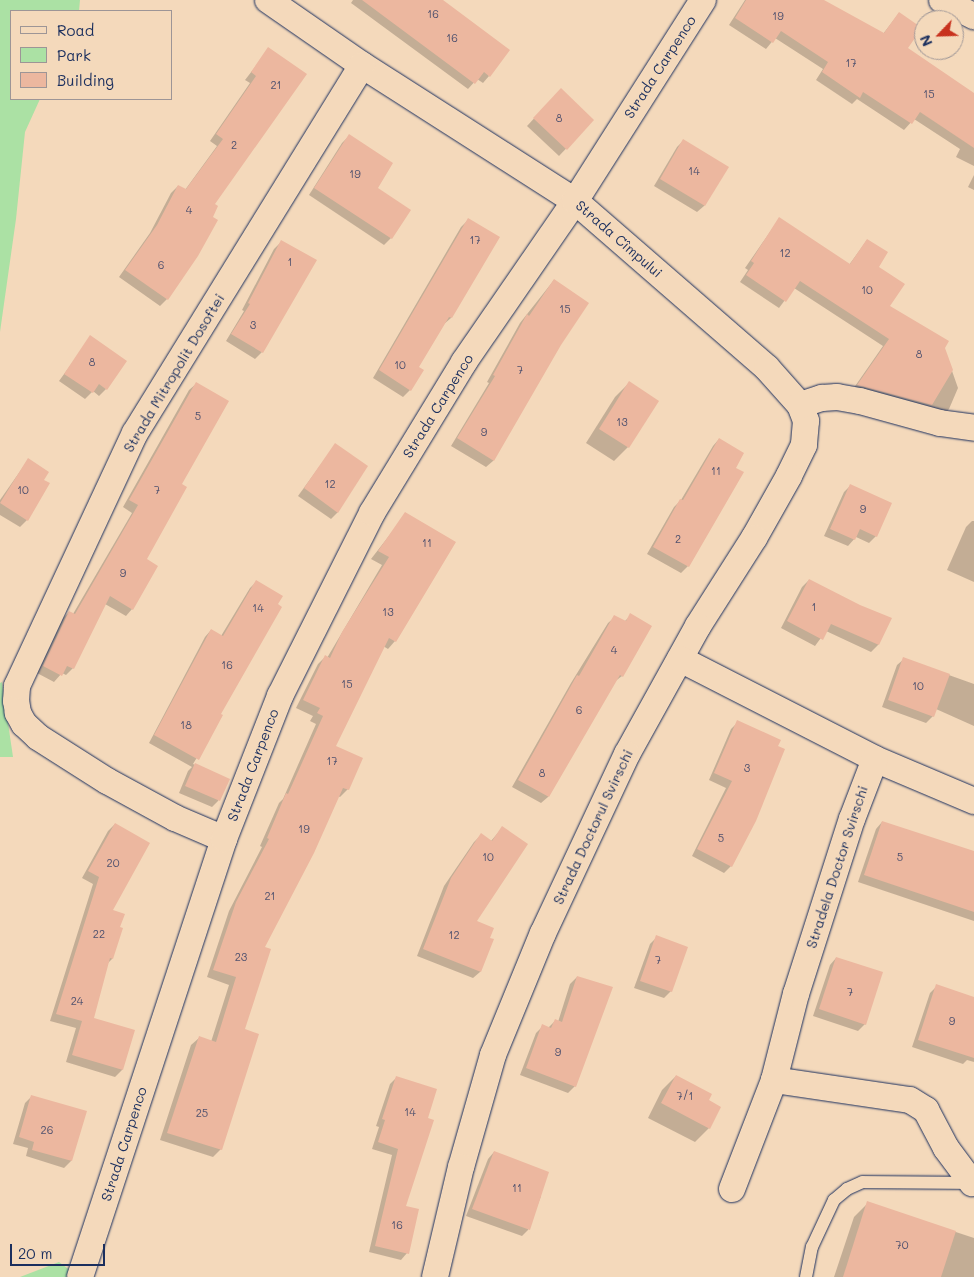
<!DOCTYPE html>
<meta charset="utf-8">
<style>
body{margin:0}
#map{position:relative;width:974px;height:1277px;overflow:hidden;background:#f4d9bb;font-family:Mali,sans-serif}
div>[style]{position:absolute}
.green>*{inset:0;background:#abe1a4}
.shadow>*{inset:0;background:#0003}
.building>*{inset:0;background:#ecb79f}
.roads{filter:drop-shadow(0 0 1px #1b2f5e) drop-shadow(0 0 1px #1b2f5e)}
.lane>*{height:12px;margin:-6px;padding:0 6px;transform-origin:6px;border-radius:6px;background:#f4d9bb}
.street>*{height:26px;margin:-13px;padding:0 13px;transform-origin:13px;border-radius:13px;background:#f4d9bb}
span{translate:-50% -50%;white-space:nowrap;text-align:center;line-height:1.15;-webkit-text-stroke:4.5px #f4d9bb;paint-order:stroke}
.number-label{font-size:11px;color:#4f516e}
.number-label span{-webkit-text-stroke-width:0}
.street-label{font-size:14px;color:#1b2f5e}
.legend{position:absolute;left:10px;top:10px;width:162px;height:90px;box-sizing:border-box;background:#f4d9bb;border:1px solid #9d9596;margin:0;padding:6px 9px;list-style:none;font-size:15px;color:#1b2f5e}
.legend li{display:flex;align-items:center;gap:10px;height:25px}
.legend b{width:25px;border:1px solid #9d9596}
.north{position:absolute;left:914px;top:10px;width:50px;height:50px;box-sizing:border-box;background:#f4d9bb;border:1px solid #9d9596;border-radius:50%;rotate:246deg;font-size:14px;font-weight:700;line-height:20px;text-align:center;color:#1b2f5e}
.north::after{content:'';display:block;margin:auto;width:18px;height:22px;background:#c8321e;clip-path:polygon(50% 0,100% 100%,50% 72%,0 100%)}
.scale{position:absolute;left:10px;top:1244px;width:95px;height:22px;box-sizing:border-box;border:2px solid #1b2f5e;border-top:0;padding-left:6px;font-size:15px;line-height:18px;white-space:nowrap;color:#1b2f5e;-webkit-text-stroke:4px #f4d9bb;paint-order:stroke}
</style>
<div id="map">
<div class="green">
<div style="clip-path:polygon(0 0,80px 0,79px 11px,11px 11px,11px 99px,40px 99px,25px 132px,16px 219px,0 332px)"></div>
<div style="clip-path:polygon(2px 682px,13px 757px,0 757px,0 683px)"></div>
<div style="clip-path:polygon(59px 1262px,79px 1277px,20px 1277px)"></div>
</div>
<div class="shadow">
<div style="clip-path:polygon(353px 0,441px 0,489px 76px,483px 83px,477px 79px,468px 89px,351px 3px)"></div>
<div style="clip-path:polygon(745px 0,822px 0,883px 34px,899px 13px,907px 48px,974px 110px,974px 166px,956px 157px,960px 149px,914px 119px,904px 130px,857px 99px,852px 104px,816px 80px,823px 69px,775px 38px,766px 49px,729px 25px)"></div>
<div style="clip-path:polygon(269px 49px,213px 205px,167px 299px,160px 306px,119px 277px,150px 233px,171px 193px,178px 186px,185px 190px,217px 146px,210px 141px,250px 83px,245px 80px)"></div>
<div style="clip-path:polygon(554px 97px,593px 120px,559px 156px,527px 126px)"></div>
<div style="clip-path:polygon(349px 136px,376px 188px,391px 238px,384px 245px,309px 195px,342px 143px)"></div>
<div style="clip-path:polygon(683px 141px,727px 167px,704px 206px,697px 212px,654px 186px,677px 147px)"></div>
<div style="clip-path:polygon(974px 175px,974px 190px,968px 187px)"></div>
<div style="clip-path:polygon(779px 219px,849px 265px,867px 240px,889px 307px,944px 348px,958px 388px,949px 409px,942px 416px,851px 392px,883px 346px,794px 288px,779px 308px,740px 282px,748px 270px,745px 268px)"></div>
<div style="clip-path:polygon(468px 220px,451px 318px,444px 324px,417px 367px,410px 390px,403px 397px,373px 378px,461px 227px)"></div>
<div style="clip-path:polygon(281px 242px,262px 352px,255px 359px,226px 341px,244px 311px,242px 310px,274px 249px)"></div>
<div style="clip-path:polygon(554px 280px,560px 344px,493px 461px,486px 467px,451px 446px,489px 383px,487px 382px,520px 323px)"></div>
<div style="clip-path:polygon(91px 337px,106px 389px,99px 396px,93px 391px,85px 399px,59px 381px)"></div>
<div style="clip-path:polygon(629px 383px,628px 447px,614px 461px,586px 443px,615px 397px)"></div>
<div style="clip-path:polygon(196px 384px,180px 484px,145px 560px,132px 609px,126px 616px,105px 604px,73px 668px,66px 675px,62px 673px,54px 682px,37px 673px,62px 619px,69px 612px,73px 614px,132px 513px,123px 507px,189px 390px)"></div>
<div style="clip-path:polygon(719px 439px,688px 566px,681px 573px,647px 554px,674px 507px,681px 500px,713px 446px)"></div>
<div style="clip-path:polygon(335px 445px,338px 512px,331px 519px,298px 496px)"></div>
<div style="clip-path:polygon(28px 460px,42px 480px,27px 520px,20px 527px,0 515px,0 500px)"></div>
<div style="clip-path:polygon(850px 486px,876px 536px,869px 543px,856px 537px,848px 546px,824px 536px,844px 492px)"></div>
<div style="clip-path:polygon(406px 514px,395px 641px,388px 649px,383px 646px,334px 747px,348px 789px,340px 797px,338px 796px,263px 948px,243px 1030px,221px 1149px,213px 1157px,160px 1140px,191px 1045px,199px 1038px,211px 1042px,229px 985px,207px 977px,229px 911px,262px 847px,260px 846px,279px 803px,283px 799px,316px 724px,310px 721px,313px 716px,296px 708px,318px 664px,325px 657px,327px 658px,382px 565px,371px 559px)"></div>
<div style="clip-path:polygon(972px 521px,974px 521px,974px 582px,947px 570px,966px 527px)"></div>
<div style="clip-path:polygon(809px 580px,859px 606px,890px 619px,878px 645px,871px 652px,826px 631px,815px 646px,781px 628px,802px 587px)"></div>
<div style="clip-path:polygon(256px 582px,219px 714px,222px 716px,193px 764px,228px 779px,218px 801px,212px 807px,179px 793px,188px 771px,192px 767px,149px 743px,205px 637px,211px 630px,221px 636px,250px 588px)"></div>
<div style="clip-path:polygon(631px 615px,622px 676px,614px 682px,548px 797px,541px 803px,512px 787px,571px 683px,608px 623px,615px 617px,624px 622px)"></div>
<div style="clip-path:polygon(904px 659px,974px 684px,974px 726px,936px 709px,933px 716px,926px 723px,882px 707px,897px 665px)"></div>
<div style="clip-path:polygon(738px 722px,731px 866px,724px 873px,692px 856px,726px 788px,709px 780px,731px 729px)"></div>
<div style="clip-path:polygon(882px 822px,974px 852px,974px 921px,858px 882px,876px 829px)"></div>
<div style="clip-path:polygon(115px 824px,111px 911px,119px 928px,121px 929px,112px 959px,108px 963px,92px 1019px,134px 1031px,122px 1070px,115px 1077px,66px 1062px,76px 1028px,50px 1021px,93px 884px,82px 878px,108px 831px)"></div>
<div style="clip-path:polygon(502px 828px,475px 921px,488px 939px,492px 940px,480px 972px,473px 978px,417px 956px,444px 886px,474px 842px,481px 835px,491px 841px)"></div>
<div style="clip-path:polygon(657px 937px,671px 991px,664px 998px,634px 988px,650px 944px)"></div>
<div style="clip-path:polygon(836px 958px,865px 1024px,858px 1031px,813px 1016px,830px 965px)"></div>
<div style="clip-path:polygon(577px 977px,575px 1086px,568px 1093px,520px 1075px,536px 1033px,543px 1026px,548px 1028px,556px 1020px,558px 1022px,570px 984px)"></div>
<div style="clip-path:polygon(937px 986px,974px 998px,974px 1062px,967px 1060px,963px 1064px,912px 1047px,930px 993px)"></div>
<div style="clip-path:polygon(676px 1076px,707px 1101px,709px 1128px,695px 1142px,648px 1118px,662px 1090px)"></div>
<div style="clip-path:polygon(397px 1077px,427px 1119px,405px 1207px,407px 1253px,401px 1260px,369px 1252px,392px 1155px,372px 1149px,379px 1127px,376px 1126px,390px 1084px)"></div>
<div style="clip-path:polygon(32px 1096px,85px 1112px,71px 1161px,64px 1168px,26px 1156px,28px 1148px,13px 1144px,25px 1103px)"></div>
<div style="clip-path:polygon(494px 1152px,541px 1196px,528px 1230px,522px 1236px,466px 1216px,488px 1159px)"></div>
<div style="clip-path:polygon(868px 1203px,974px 1238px,974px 1277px,834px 1277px,854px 1217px)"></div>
</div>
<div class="building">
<div style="clip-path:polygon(362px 0,443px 0,510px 50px,490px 77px,484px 72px,475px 84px)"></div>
<div style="clip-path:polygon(746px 0,824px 0,884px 33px,899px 12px,922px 28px,908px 48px,974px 93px,974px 148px,920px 112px,912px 124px,863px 92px,860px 98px,822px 72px,828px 62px,781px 31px,773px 43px,735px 18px)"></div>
<div style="clip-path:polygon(268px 47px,307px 74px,215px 204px,218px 206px,213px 217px,218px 220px,198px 256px,168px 300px,125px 270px,157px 225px,178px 185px,186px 189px,223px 139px,216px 134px,256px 76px,251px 72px)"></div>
<div style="clip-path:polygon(561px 88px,594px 120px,567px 150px,533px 118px)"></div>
<div style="clip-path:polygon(349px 134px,393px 163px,378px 188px,411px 210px,392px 239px,314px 188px)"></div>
<div style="clip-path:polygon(683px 139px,729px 167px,705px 206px,660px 179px)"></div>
<div style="clip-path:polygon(779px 217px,850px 264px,867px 239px,888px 252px,879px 267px,905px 284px,890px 306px,949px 341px,945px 348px,953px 370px,932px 405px,857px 385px,889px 339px,800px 281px,786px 302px,746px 275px,754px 263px,751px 261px)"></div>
<div style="clip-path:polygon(468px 218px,500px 237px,452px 318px,449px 317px,419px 367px,424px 370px,411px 391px,379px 370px)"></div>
<div style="clip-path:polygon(281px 240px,317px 260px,263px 353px,231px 334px,250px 304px,248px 303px)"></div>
<div style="clip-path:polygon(554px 279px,589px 303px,561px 345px,494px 461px,457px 438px,495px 376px,493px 375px,527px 314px,529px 316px)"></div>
<div style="clip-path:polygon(90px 335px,127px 361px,107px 390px,99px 384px,93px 393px,64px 374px)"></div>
<div style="clip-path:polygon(629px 381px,659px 401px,629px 448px,599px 429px)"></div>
<div style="clip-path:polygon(196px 382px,229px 401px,182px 484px,187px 487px,147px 559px,158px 566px,133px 610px,110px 596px,74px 669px,67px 666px,62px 676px,43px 666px,69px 611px,75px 614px,138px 505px,129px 500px)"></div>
<div style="clip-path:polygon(719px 438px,744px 453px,736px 468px,744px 472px,689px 567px,653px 547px,680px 499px,683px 500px)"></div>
<div style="clip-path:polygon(335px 443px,368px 466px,338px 513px,304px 488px)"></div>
<div style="clip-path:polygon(28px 458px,49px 472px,44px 480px,50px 483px,28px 521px,0 503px)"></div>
<div style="clip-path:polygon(850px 484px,892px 503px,877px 537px,860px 529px,855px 540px,830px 529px)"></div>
<div style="clip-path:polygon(405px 512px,456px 542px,396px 642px,389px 638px,336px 746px,363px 758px,349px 790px,343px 788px,314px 853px,265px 947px,271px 949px,245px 1029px,259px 1034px,222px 1150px,167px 1133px,199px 1036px,216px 1042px,236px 977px,213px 970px,236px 902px,269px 839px,267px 838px,286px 793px,288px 794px,323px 716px,317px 713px,320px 708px,303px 700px,325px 655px,330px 658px,342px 632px,389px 557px,378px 551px)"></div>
<div style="clip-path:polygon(809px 579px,860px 605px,892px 618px,879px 645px,831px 624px,823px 640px,787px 621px)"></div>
<div style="clip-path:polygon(256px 580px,283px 596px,278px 604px,282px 607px,221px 714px,223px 715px,199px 760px,154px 735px,211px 629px,223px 636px)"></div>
<div style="clip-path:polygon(630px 613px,652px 626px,623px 677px,620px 675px,549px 797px,518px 780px,577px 675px,579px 676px,614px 615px,626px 621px)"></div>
<div style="clip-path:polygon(903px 657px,950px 674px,934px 717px,888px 700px)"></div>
<div style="clip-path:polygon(737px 720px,781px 740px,778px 746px,785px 749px,756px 821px,732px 867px,697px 849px,732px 781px,714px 773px)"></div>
<div style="clip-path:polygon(195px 763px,230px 779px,220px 801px,185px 786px)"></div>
<div style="clip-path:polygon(882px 821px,974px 851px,974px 912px,864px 875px)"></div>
<div style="clip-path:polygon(115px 823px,150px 843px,113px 910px,125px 914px,120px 927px,123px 928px,113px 959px,110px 958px,94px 1018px,135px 1030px,123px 1070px,72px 1055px,82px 1021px,56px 1014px,99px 877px,88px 871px)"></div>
<div style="clip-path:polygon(502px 826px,528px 844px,477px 921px,494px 928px,490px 938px,494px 939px,481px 972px,423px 949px,451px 878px,481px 833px,492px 841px)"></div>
<div style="clip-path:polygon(656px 935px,688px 947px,672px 992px,640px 981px)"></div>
<div style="clip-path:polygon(836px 957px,883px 972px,866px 1025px,819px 1009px)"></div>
<div style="clip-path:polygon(577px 976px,613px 987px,576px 1087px,526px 1068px,542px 1024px,551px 1028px,555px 1019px,562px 1022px)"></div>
<div style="clip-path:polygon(936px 984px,974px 997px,974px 1058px,918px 1040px)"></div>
<div style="clip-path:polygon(676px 1075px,712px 1094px,709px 1100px,721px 1107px,710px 1129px,661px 1103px)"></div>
<div style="clip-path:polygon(396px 1076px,437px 1089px,428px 1118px,434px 1120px,406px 1206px,419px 1209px,409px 1254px,375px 1246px,398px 1149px,378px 1142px,385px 1120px,382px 1119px)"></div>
<div style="clip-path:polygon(31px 1095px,87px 1111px,72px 1161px,32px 1150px,34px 1142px,19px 1137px)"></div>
<div style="clip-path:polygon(494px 1151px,549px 1172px,530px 1230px,472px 1209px)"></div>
<div style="clip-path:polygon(867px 1201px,956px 1231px,941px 1277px,843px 1277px)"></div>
</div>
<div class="roads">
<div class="lane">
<div style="left:806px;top:1277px;width:31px;rotate:-79deg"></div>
<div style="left:812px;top:1247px;width:52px;rotate:-64.9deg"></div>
<div style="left:834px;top:1200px;width:17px;rotate:-40deg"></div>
<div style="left:847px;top:1189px;width:17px;rotate:-24deg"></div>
<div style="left:863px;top:1182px;width:110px;rotate:0.5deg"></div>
</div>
<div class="street">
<div style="left:268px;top:0;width:114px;rotate:34.7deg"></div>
<div style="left:362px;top:65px;width:253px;rotate:32.6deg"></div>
<div style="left:575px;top:201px;width:254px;rotate:41deg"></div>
<div style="left:767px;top:368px;width:50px;rotate:48.3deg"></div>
<div style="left:800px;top:405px;width:17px;rotate:69deg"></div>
<div style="left:806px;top:421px;width:24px;rotate:95deg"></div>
<div style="left:804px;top:445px;width:34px;rotate:116deg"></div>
<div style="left:789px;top:476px;width:71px;rotate:119.4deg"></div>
<div style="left:754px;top:538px;width:104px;rotate:122.5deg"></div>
<div style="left:698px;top:626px;width:146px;rotate:119deg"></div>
<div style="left:627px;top:754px;width:198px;rotate:115.1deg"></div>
<div style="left:543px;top:933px;width:132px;rotate:112.3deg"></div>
<div style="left:493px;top:1055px;width:116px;rotate:105.9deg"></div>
<div style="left:461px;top:1167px;width:113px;rotate:103.3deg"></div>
<div style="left:942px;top:0;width:36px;rotate:27deg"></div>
<div style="left:800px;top:405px;width:23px;rotate:-18deg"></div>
<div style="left:822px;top:398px;width:15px;rotate:-4deg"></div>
<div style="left:837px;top:397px;width:23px;rotate:10deg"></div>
<div style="left:860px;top:401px;width:83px;rotate:15.4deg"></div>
<div style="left:940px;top:423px;width:34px;rotate:8deg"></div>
<div style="left:680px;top:659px;width:219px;rotate:27.1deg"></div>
<div style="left:875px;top:759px;width:108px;rotate:23deg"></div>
<div style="left:224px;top:839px;width:53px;rotate:-156.8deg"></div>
<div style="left:175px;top:818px;width:77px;rotate:-151.4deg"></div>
<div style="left:107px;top:781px;width:82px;rotate:-147.5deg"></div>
<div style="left:38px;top:737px;width:19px;rotate:-137deg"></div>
<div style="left:24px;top:724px;width:13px;rotate:-119deg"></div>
<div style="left:18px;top:713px;width:12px;rotate:-99deg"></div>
<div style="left:16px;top:701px;width:15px;rotate:-86deg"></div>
<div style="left:17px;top:686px;width:279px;rotate:-65deg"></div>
<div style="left:135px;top:433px;width:432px;rotate:-58.3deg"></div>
<div style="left:774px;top:1080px;width:137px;rotate:8.4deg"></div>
<div style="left:910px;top:1100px;width:19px;rotate:32deg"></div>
<div style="left:926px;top:1110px;width:43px;rotate:62.2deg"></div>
<div style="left:946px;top:1148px;width:44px;rotate:53.4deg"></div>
<div style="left:732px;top:1189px;width:117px;rotate:-68.9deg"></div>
<div style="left:774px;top:1080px;width:89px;rotate:-75.7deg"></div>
<div style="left:796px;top:994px;width:184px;rotate:-72.3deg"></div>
<div style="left:852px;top:819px;width:64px;rotate:-69deg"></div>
<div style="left:80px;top:1277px;width:461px;rotate:-71.8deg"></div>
<div style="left:224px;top:839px;width:154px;rotate:-68.6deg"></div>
<div style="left:280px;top:696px;width:205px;rotate:-63.3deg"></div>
<div style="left:372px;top:513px;width:177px;rotate:-58.6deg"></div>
<div style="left:464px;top:362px;width:196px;rotate:-55.4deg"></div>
<div style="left:575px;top:201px;width:238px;rotate:-57.5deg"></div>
</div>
</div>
<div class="number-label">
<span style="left:433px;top:14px">16</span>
<span style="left:778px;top:16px">19</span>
<span style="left:452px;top:38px">16</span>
<span style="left:851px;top:63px">17</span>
<span style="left:276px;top:85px">21</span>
<span style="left:929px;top:94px">15</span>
<span style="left:559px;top:118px">8</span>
<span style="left:234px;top:145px">2</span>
<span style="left:694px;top:171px">14</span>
<span style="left:355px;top:174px">19</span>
<span style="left:189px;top:210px">4</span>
<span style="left:475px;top:240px">17</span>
<span style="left:785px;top:253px">12</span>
<span style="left:290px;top:262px">1</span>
<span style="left:161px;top:265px">6</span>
<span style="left:867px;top:290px">10</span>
<span style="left:565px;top:309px">15</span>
<span style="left:253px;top:325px">3</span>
<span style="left:919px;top:354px">8</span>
<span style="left:92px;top:362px">8</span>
<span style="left:400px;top:365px">10</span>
<span style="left:520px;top:370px">7</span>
<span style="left:198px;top:416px">5</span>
<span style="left:622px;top:422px">13</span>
<span style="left:484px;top:432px">9</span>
<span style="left:716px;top:471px">11</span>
<span style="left:330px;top:484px">12</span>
<span style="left:23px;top:490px">10</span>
<span style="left:157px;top:490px">7</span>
<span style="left:863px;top:509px">9</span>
<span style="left:678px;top:539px">2</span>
<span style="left:427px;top:543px">11</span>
<span style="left:123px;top:573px">9</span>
<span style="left:814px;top:607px">1</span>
<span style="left:258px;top:608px">14</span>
<span style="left:388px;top:612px">13</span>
<span style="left:614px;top:650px">4</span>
<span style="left:227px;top:665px">16</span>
<span style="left:347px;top:684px">15</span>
<span style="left:918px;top:686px">10</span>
<span style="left:579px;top:710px">6</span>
<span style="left:186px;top:725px">18</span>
<span style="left:332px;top:761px">17</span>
<span style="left:747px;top:768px">3</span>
<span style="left:542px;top:773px">8</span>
<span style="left:304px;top:829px">19</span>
<span style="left:721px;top:838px">5</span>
<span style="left:488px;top:857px">10</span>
<span style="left:900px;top:857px">5</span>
<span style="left:113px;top:863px">20</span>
<span style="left:270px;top:896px">21</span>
<span style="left:99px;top:934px">22</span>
<span style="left:454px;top:935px">12</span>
<span style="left:241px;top:957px">23</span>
<span style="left:658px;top:960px">7</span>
<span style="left:850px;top:992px">7</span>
<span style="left:77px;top:1001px">24</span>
<span style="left:952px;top:1021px">9</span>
<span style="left:558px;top:1052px">9</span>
<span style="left:685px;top:1096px">7/1</span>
<span style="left:410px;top:1112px">14</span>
<span style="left:202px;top:1113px">25</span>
<span style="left:47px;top:1130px">26</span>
<span style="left:517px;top:1188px">11</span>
<span style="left:397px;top:1225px">16</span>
<span style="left:902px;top:1245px">70</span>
</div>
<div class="street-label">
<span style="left:660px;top:67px;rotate:-57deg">Strada Carpenco</span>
<span style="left:619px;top:239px;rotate:41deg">Strada Cîmpului</span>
<span style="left:174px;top:373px;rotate:-59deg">Strada Mitropolit Dosoftei</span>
<span style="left:438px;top:406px;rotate:-58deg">Strada Carpenco</span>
<span style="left:253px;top:765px;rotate:-69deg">Strada Carpenco</span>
<span style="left:593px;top:827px;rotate:-65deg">Strada Doctorul Svirschi</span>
<span style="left:837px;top:867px;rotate:-72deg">Stradela Doctor Svirschi</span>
<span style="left:124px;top:1144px;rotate:-72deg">Strada Carpenco</span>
</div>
<ul class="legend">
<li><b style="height:6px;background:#f4d9bb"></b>Road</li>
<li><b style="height:14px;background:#abe1a4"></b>Park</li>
<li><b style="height:14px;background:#ecb79f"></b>Building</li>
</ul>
<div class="north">N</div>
<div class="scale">20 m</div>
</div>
